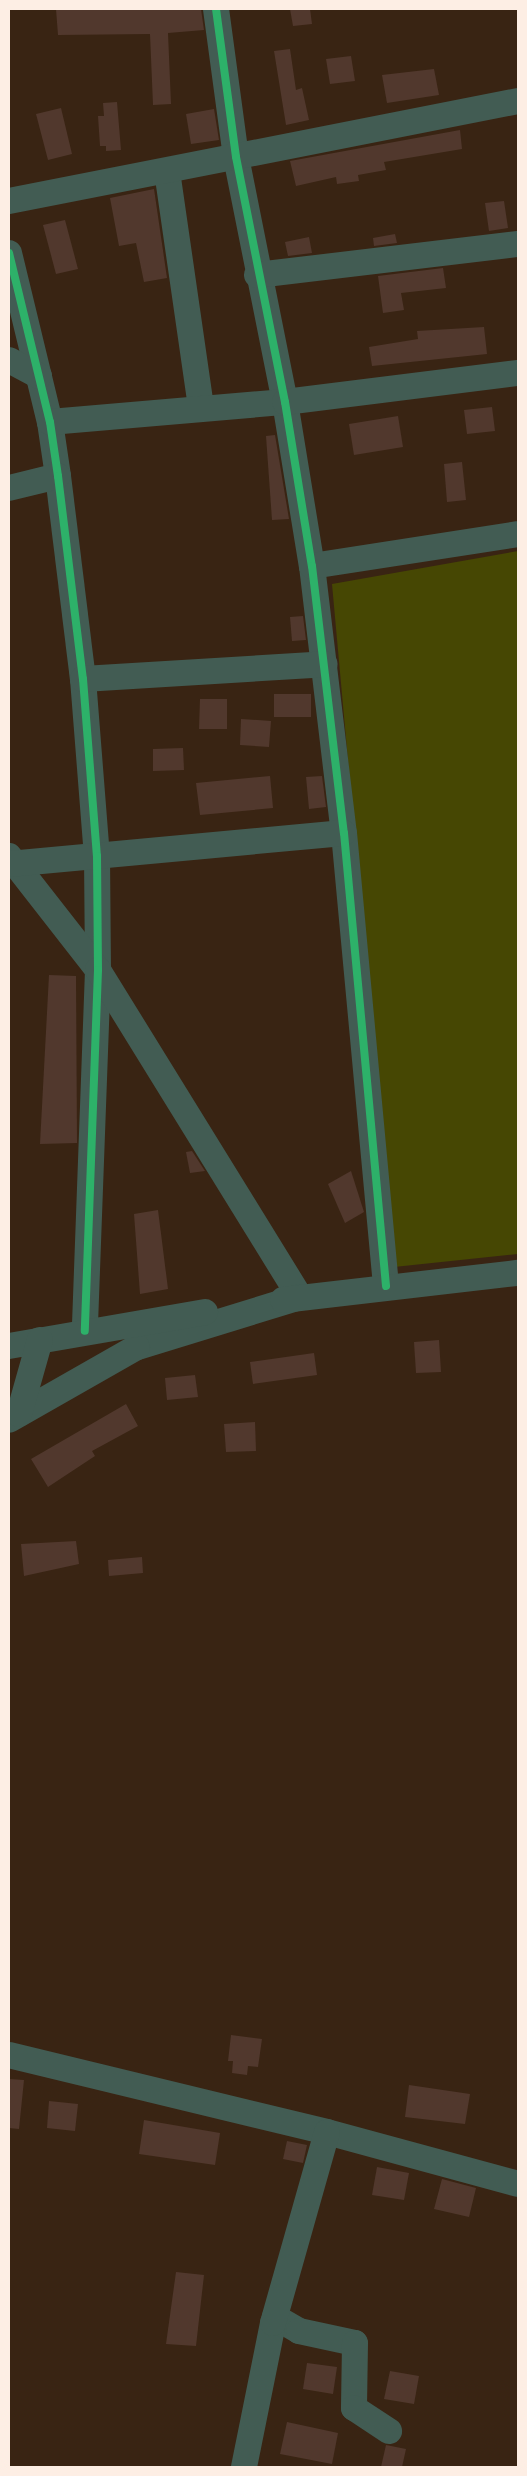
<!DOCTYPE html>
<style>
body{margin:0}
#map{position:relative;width:527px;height:2476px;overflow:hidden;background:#392413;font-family:Jost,sans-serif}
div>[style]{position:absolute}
.green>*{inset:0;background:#464703}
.building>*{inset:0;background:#51382d}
.minor>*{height:26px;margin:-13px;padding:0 13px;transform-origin:13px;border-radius:13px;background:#425c53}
.cycleway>*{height:8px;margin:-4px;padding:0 4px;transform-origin:4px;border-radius:4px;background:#2db169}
span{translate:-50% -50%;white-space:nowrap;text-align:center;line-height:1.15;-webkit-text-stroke:5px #3d1800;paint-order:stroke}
.frame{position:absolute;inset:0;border:10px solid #fdeee4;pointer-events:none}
</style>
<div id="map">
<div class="green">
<div style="clip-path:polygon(518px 551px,518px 1254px,394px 1267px,332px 584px)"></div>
</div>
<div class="building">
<div style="clip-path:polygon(56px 9px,201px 9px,204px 30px,168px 33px,171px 104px,153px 105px,150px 34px,58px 35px)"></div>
<div style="clip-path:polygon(290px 9px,310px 9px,312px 24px,293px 26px)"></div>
<div style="clip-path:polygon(290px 49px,296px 90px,302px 88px,309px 120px,286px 125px,274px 51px)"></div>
<div style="clip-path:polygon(351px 56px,355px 81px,330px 84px,326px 59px)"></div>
<div style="clip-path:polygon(434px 69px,439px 95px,387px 103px,382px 75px)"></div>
<div style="clip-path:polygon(117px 102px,121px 150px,106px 151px,106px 146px,100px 146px,98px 116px,104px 116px,103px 103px)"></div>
<div style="clip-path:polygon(61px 108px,72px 154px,48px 160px,36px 114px)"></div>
<div style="clip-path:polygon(214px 109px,219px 140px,191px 144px,186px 114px)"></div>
<div style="clip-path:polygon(460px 130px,462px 149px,384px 162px,386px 170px,358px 175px,359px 181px,337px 184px,336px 177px,296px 186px,290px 161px)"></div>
<div style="clip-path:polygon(154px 189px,167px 278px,144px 282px,136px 243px,119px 246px,110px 198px)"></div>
<div style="clip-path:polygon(504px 201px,508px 228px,489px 231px,485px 203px)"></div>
<div style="clip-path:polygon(65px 220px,78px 269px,56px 274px,43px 225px)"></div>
<div style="clip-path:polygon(395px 234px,397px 243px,374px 246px,373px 238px)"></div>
<div style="clip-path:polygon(309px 237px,312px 253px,288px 256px,285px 242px)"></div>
<div style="clip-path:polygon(443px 268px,446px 288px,401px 293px,404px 310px,383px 313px,378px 276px)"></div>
<div style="clip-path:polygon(484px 327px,487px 354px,372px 366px,369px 347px,418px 339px,417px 331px)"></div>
<div style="clip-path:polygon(492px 407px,495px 431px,467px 434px,464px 410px)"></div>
<div style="clip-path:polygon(398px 416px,403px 447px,354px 455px,349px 424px)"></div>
<div style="clip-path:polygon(275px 435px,289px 519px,272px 520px,266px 436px)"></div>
<div style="clip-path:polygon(462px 462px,466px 500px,447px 502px,444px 464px)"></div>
<div style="clip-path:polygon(303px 616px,306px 640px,292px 641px,290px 617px)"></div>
<div style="clip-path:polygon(274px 694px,311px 694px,311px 717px,274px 717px)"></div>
<div style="clip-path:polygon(200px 699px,227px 699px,227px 729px,199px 729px)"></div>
<div style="clip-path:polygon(241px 719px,271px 721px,269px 747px,240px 745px)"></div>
<div style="clip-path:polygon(183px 748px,184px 770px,153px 771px,153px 749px)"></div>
<div style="clip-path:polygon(270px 776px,273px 808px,200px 815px,196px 783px)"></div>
<div style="clip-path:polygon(322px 776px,326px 807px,309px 809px,306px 777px)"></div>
<div style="clip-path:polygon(49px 975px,76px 976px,77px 1143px,40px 1144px)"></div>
<div style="clip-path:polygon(192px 1151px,205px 1171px,190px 1173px,186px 1152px)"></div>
<div style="clip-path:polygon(351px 1171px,364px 1212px,345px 1223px,328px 1184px)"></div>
<div style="clip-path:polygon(158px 1210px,168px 1289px,140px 1294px,134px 1214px)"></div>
<div style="clip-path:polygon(439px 1340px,441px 1372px,416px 1373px,414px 1342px)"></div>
<div style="clip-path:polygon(314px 1353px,317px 1375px,253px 1384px,250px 1362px)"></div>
<div style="clip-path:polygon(195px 1375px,198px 1397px,167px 1400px,165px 1378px)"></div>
<div style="clip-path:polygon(126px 1404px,138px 1426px,92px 1451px,95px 1456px,48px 1487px,31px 1459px)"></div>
<div style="clip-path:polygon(255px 1422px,256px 1451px,226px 1452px,224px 1424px)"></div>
<div style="clip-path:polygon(76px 1541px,79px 1564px,24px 1576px,21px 1544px)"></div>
<div style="clip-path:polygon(142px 1557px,143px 1573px,109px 1576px,108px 1560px)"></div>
<div style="clip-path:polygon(231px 2035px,262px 2039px,258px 2067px,248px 2066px,247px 2075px,232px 2073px,233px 2061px,228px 2061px)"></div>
<div style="clip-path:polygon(9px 2079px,24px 2080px,19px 2129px,9px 2128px)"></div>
<div style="clip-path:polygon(409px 2085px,470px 2094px,465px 2124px,405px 2117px)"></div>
<div style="clip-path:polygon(49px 2101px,78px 2104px,75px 2131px,47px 2128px)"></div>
<div style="clip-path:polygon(144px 2120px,220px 2133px,215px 2165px,139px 2154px)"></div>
<div style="clip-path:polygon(287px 2141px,307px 2145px,303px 2163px,283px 2159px)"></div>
<div style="clip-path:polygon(377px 2167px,409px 2173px,404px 2200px,372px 2195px)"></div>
<div style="clip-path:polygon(442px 2179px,476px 2188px,469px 2217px,434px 2209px)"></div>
<div style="clip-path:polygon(176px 2272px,204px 2275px,196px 2346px,166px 2344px)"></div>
<div style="clip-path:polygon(307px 2363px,337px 2367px,333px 2394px,303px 2389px)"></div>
<div style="clip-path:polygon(390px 2371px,419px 2376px,414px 2404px,384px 2399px)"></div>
<div style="clip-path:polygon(287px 2422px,338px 2433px,332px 2464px,280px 2454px)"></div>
<div style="clip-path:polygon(386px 2445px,406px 2449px,402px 2467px,381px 2467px)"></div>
</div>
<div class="minor">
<div style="left:216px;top:9px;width:149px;rotate:82.3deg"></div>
<div style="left:236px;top:157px;width:250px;rotate:78.7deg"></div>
<div style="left:285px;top:402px;width:166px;rotate:80.7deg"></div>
<div style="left:312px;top:566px;width:269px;rotate:83.2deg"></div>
<div style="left:344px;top:833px;width:455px;rotate:84.7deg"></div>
<div style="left:167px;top:171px;width:239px;rotate:81.8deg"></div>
<div style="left:9px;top:201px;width:519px;rotate:-11.11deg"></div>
<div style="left:9px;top:253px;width:174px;rotate:76.4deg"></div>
<div style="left:50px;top:422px;width:55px;rotate:81.6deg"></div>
<div style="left:58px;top:476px;width:205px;rotate:83deg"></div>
<div style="left:83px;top:679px;width:178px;rotate:85.5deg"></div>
<div style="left:97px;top:856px;width:114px;rotate:89.5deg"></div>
<div style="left:98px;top:970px;width:361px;rotate:92.1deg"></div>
<div style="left:257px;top:275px;width:263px;rotate:-6.8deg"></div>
<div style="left:9px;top:360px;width:34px;rotate:28deg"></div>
<div style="left:50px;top:422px;width:236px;rotate:-4.9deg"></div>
<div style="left:285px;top:402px;width:235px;rotate:-7.1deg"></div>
<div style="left:9px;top:488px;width:50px;rotate:-13.8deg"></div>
<div style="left:312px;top:566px;width:208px;rotate:-8.8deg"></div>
<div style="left:83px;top:679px;width:242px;rotate:-3.5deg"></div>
<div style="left:9px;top:856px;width:145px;rotate:52deg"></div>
<div style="left:98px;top:970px;width:384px;rotate:58.3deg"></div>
<div style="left:300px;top:1297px;width:170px;rotate:162.9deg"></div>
<div style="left:137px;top:1347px;width:147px;rotate:150.3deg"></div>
<div style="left:9px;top:864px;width:336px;rotate:-5.3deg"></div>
<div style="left:283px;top:1300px;width:237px;rotate:-6.6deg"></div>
<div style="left:9px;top:1346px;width:199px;rotate:-9.8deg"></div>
<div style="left:19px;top:1414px;width:77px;rotate:-74.2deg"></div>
<div style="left:9px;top:2055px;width:327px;rotate:13.6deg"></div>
<div style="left:327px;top:2132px;width:198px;rotate:15.2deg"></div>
<div style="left:275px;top:2317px;width:28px;rotate:30deg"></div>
<div style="left:299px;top:2331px;width:57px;rotate:12.1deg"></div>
<div style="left:355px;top:2343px;width:65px;rotate:90.9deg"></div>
<div style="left:354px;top:2408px;width:42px;rotate:33.3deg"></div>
<div style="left:244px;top:2467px;width:147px;rotate:-78.6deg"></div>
<div style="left:273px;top:2323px;width:198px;rotate:-74.2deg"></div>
</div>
<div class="cycleway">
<div style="left:216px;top:9px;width:149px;rotate:82.3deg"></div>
<div style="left:236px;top:157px;width:250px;rotate:78.7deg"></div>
<div style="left:285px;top:402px;width:166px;rotate:80.7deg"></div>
<div style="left:312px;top:566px;width:269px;rotate:83.2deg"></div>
<div style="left:344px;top:833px;width:455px;rotate:84.7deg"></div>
<div style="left:9px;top:253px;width:174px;rotate:76.4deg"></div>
<div style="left:50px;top:422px;width:55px;rotate:81.6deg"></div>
<div style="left:58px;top:476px;width:205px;rotate:83deg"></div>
<div style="left:83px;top:679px;width:178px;rotate:85.5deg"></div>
<div style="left:97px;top:856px;width:114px;rotate:89.5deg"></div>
<div style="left:98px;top:970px;width:361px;rotate:92.1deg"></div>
</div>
<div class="frame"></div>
</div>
